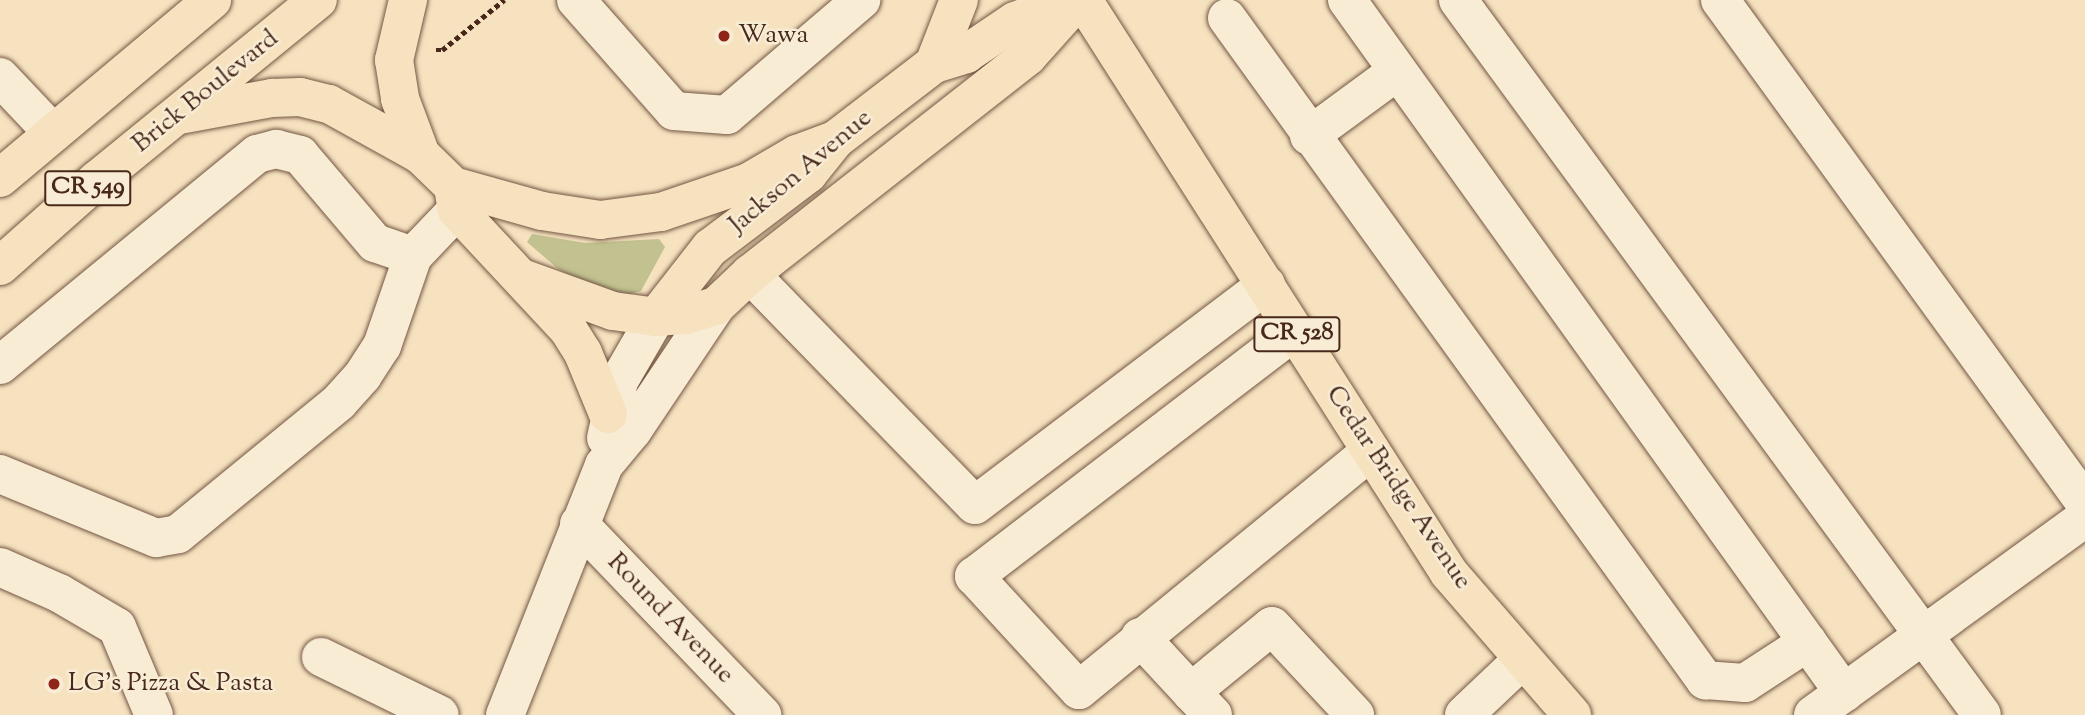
<!DOCTYPE html>
<meta charset="utf-8">
<style>
body{margin:0}
#map{position:relative;width:2085px;height:715px;overflow:hidden;background:#f6e2bf;font-family:"Sorts Mill Goudy",serif}
div>[style]{position:absolute}
.green>*{inset:0;background:#c1c28f}
.path>*{height:4.5px;margin-top:-2.25px;transform-origin:0;background:repeating-linear-gradient(90deg,#47281b 0 5px,transparent 0 8.5px)}
.roads{filter:drop-shadow(0 0 2px #735644) drop-shadow(0 0 2px #735644)}
.minor>*{height:38px;margin:-19px;padding:0 19px;transform-origin:19px;border-radius:19px;background:#f9ecd5}
.major>*{height:38px;margin:-19px;padding:0 19px;transform-origin:19px;border-radius:19px;background:#f6e2bf}
.dots>*{width:19px;height:19px;translate:-50% -50%;box-sizing:border-box;border:4px solid #f9ecd5;border-radius:50%}
span{translate:-50% -50%;white-space:nowrap;text-align:center;line-height:1.15;-webkit-text-stroke:5px #f9ecd5;paint-order:stroke}
.shield-label span{padding:2px 5px;background:#f9ecd5;border:2px solid;border-radius:5px;-webkit-text-stroke-width:0}
.shield-label{font-size:24px;color:#47281b;font-weight:700}
.poi-label{font-size:26px;color:#47281b}
.left{translate:0 -50%;text-align:left}
.street-label{font-size:26px;color:#47281b}
</style>
<div id="map">
<div class="green">
<div style="clip-path:polygon(532px 234px,585px 243px,659px 239px,665px 247px,641px 291px,626px 295px,579px 281px,557px 268px,527px 242px)"></div>
</div>
<div class="path">
<div style="left:436px;top:50px;width:6px"></div>
<div style="left:442px;top:50px;width:80px;rotate:-38.9deg"></div>
</div>
<div class="roads">
<div class="minor">
<div style="left:576px;top:0;width:148px;rotate:48.6deg"></div>
<div style="left:674px;top:111px;width:53px;rotate:4.3deg"></div>
<div style="left:727px;top:115px;width:177px;rotate:-40.6deg"></div>
<div style="left:1347px;top:0;width:853px;rotate:54.35deg"></div>
<div style="left:1458px;top:0;width:886px;rotate:53.76deg"></div>
<div style="left:1720px;top:0;width:621px;rotate:54.03deg"></div>
<div style="left:1227px;top:18px;width:817px;rotate:54.17deg"></div>
<div style="left:1705px;top:680px;width:40px;rotate:4.3deg"></div>
<div style="left:1745px;top:683px;width:75px;rotate:-33.1deg"></div>
<div style="left:0;top:77px;width:77px;rotate:46.6deg"></div>
<div style="left:1309px;top:136px;width:108px;rotate:-36.3deg"></div>
<div style="left:750px;top:274px;width:322px;rotate:45.8deg"></div>
<div style="left:975px;top:505px;width:365px;rotate:-37.1deg"></div>
<div style="left:1295px;top:331px;width:404px;rotate:142.6deg"></div>
<div style="left:974px;top:576px;width:155px;rotate:47.4deg"></div>
<div style="left:1079px;top:690px;width:377px;rotate:-39.3deg"></div>
<div style="left:0;top:365px;width:333px;rotate:-39.4deg"></div>
<div style="left:257px;top:154px;width:20px;rotate:-15deg"></div>
<div style="left:276px;top:149px;width:25px;rotate:14deg"></div>
<div style="left:300px;top:155px;width:116px;rotate:49.6deg"></div>
<div style="left:375px;top:243px;width:40px;rotate:18.9deg"></div>
<div style="left:606px;top:438px;width:58px;rotate:-77.2deg"></div>
<div style="left:619px;top:381px;width:74px;rotate:-60deg"></div>
<div style="left:0;top:474px;width:169px;rotate:22.3deg"></div>
<div style="left:156px;top:538px;width:22px;rotate:-10deg"></div>
<div style="left:178px;top:534px;width:208px;rotate:-39.3deg"></div>
<div style="left:339px;top:402px;width:36px;rotate:-48deg"></div>
<div style="left:363px;top:375px;width:35px;rotate:-57deg"></div>
<div style="left:382px;top:346px;width:95px;rotate:-71deg"></div>
<div style="left:413px;top:256px;width:64px;rotate:-46.3deg"></div>
<div style="left:579px;top:524px;width:265px;rotate:46.2deg"></div>
<div style="left:0;top:567px;width:64px;rotate:23.8deg"></div>
<div style="left:59px;top:593px;width:67px;rotate:30.4deg"></div>
<div style="left:117px;top:627px;width:95px;rotate:67.2deg"></div>
<div style="left:1140px;top:637px;width:75px;rotate:47.2deg"></div>
<div style="left:321px;top:657px;width:132px;rotate:26deg"></div>
<div style="left:505px;top:715px;width:269px;rotate:-68.4deg"></div>
<div style="left:604px;top:465px;width:45px;rotate:-50.4deg"></div>
<div style="left:633px;top:430px;width:149px;rotate:-56.2deg"></div>
<div style="left:1213px;top:715px;width:32px;rotate:-134deg"></div>
<div style="left:1191px;top:692px;width:104px;rotate:-39.2deg"></div>
<div style="left:1272px;top:626px;width:122px;rotate:47deg"></div>
<div style="left:1464px;top:715px;width:80px;rotate:-43.5deg"></div>
<div style="left:1813px;top:715px;width:336px;rotate:-35.9deg"></div>
</div>
<div class="major">
<div style="left:408px;top:0;width:62px;rotate:103.1deg"></div>
<div style="left:394px;top:60px;width:39px;rotate:81deg"></div>
<div style="left:400px;top:99px;width:60px;rotate:69.4deg"></div>
<div style="left:1083px;top:0;width:680px;rotate:57.43deg"></div>
<div style="left:1449px;top:573px;width:188px;rotate:49.1deg"></div>
<div style="left:934px;top:64px;width:69px;rotate:-68.7deg"></div>
<div style="left:179px;top:115px;width:95px;rotate:-10.4deg"></div>
<div style="left:272px;top:98px;width:28px;rotate:-2deg"></div>
<div style="left:300px;top:97px;width:30px;rotate:14deg"></div>
<div style="left:329px;top:104px;width:105px;rotate:29deg"></div>
<div style="left:421px;top:155px;width:45px;rotate:44.1deg"></div>
<div style="left:453px;top:186px;width:92px;rotate:15.7deg"></div>
<div style="left:542px;top:211px;width:59px;rotate:8.8deg"></div>
<div style="left:600px;top:220px;width:62px;rotate:-7.5deg"></div>
<div style="left:661px;top:212px;width:93px;rotate:-18.8deg"></div>
<div style="left:749px;top:182px;width:56px;rotate:-30.3deg"></div>
<div style="left:797px;top:154px;width:40px;rotate:-20.2deg"></div>
<div style="left:0;top:178px;width:277px;rotate:-40deg"></div>
<div style="left:453px;top:186px;width:24px;rotate:81deg"></div>
<div style="left:457px;top:210px;width:163px;rotate:47deg"></div>
<div style="left:568px;top:329px;width:28px;rotate:58deg"></div>
<div style="left:583px;top:353px;width:66px;rotate:67.7deg"></div>
<div style="left:0;top:266px;width:130px;rotate:-41.6deg"></div>
<div style="left:97px;top:180px;width:285px;rotate:-39.2deg"></div>
<div style="left:522px;top:278px;width:97px;rotate:19.9deg"></div>
<div style="left:613px;top:311px;width:43px;rotate:7.9deg"></div>
<div style="left:656px;top:317px;width:30px;rotate:-4deg"></div>
<div style="left:686px;top:315px;width:31px;rotate:-17deg"></div>
<div style="left:716px;top:306px;width:47px;rotate:-43.3deg"></div>
<div style="left:750px;top:274px;width:353px;rotate:-38.1deg"></div>
<div style="left:1028px;top:56px;width:75px;rotate:-48.2deg"></div>
<div style="left:656px;top:317px;width:88px;rotate:-52deg"></div>
<div style="left:710px;top:248px;width:123px;rotate:-37.1deg"></div>
<div style="left:808px;top:174px;width:43px;rotate:-51.5deg"></div>
<div style="left:835px;top:140px;width:125px;rotate:-37.5deg"></div>
<div style="left:934px;top:64px;width:34px;rotate:-17deg"></div>
<div style="left:966px;top:54px;width:59px;rotate:-34deg"></div>
<div style="left:1015px;top:21px;width:60px;rotate:-20.6deg"></div>
</div>
</div>
<div class="dots">
<div style="left:724px;top:36px;background:#8f2418"></div>
<div style="left:54px;top:684px;background:#8f2418"></div>
</div>
<div class="shield-label">
<span style="left:88px;top:188px">CR 549</span>
<span style="left:1297px;top:334px">CR 528</span>
</div>
<div class="poi-label">
<span class="left" style="left:738px;top:36px">Wawa</span>
<span class="left" style="left:68px;top:684px">LG’s Pizza &amp; Pasta</span>
</div>
<div class="street-label">
<span style="left:206px;top:92px;rotate:-39deg">Brick Boulevard</span>
<span style="left:801px;top:172px;rotate:-40deg">Jackson Avenue</span>
<span style="left:1398px;top:488px;rotate:56deg">Cedar Bridge Avenue</span>
<span style="left:670px;top:619px;rotate:46deg">Round Avenue</span>
</div>
</div>
